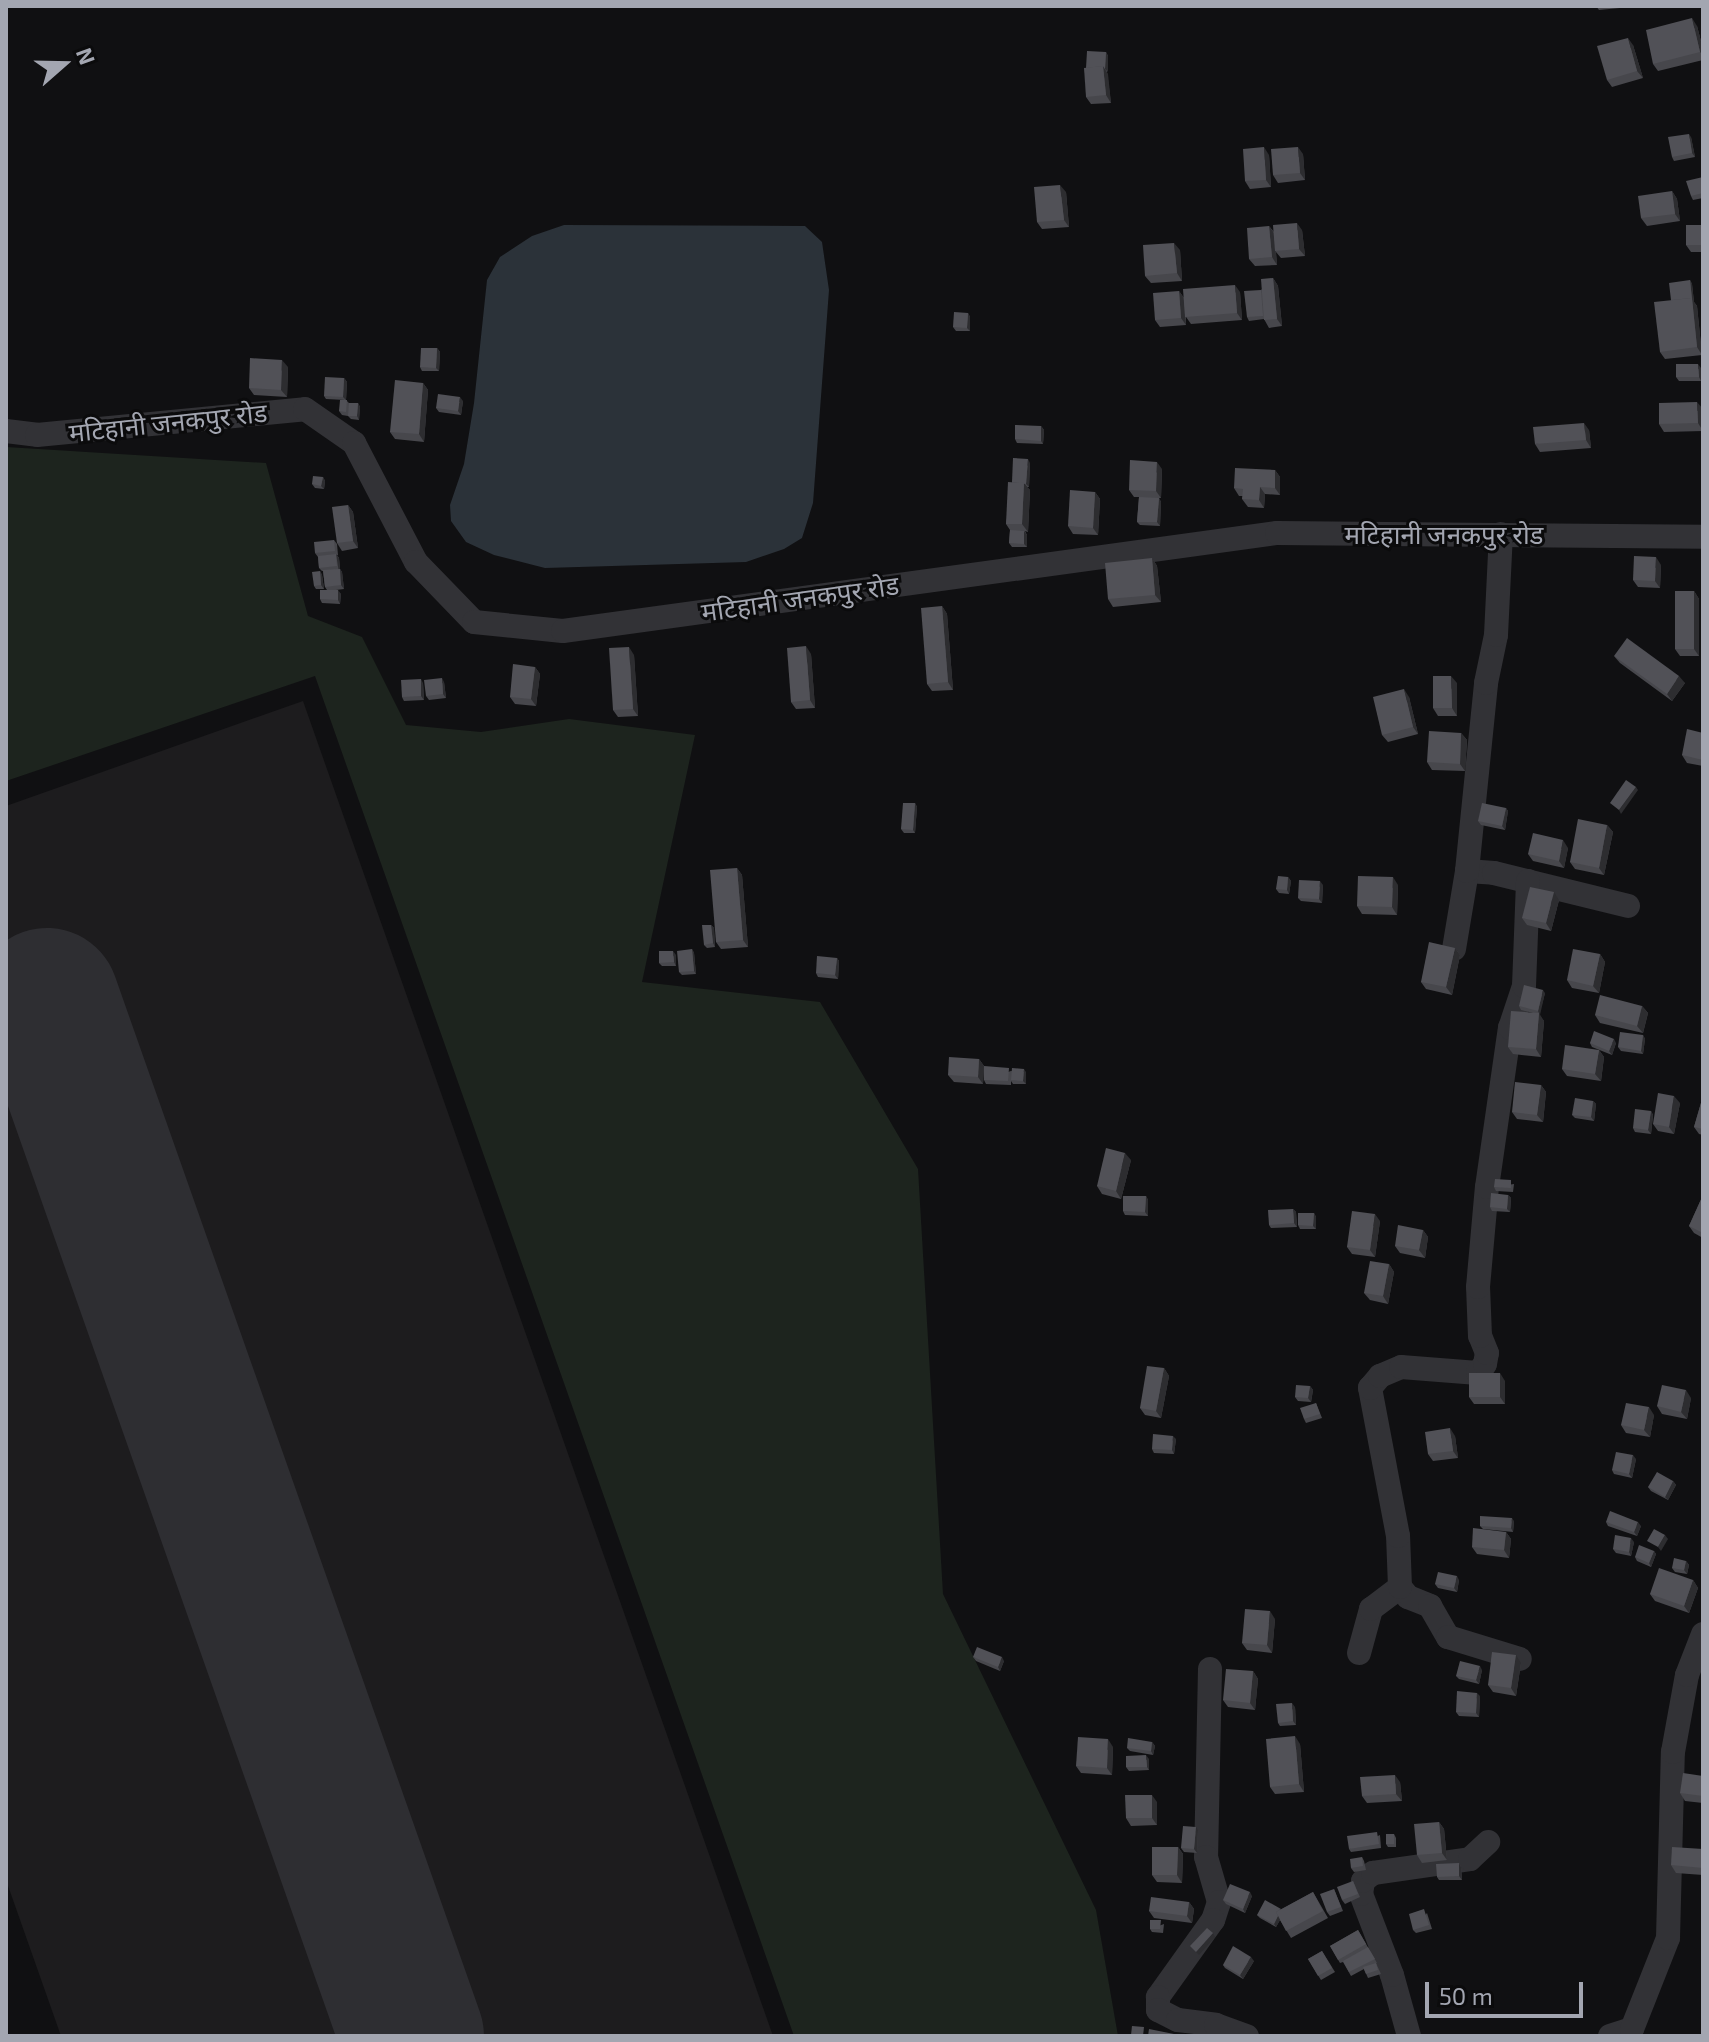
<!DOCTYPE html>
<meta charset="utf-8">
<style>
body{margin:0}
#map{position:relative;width:1709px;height:2042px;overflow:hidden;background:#101012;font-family:"Exo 2","Noto Sans Devanagari",sans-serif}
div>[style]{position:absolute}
.built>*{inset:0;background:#1d1c1e}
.green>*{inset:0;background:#1d241e}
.water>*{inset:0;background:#2b3239}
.runway>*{height:144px;margin:-72px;padding:0 72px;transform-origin:72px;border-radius:72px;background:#2e2e32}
.street>*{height:24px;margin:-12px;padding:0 12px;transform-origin:12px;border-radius:12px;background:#323236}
.wall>*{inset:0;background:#47474c}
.shaded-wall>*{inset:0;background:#2d2d30}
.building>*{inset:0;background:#515157}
span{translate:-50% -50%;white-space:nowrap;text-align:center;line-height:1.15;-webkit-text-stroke:6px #0b0b0c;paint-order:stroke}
.street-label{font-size:26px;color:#a3a6b1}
.frame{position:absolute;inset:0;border:8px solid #a3a6b1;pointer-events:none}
.north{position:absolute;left:24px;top:24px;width:80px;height:80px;-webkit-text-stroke:6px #0b0b0c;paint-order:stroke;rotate:70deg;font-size:22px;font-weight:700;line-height:32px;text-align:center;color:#a3a6b1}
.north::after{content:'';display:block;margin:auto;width:28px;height:36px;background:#a3a6b1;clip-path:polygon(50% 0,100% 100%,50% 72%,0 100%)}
.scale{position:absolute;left:1425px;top:1982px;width:158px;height:36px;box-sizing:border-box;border:4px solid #a3a6b1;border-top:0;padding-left:10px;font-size:24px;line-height:28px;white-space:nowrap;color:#a3a6b1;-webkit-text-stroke:6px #0b0b0c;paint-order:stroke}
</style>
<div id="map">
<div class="built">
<div style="clip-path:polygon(303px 701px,773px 2036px,61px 2036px,6px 1880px,6px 806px)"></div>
</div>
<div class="green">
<div style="clip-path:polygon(6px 447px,266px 463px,308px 616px,362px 637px,406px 725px,481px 732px,569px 719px,695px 735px,642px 982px,820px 1002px,918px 1169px,943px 1594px,1096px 1910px,1118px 2036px,794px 2036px,315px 676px,6px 781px)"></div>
</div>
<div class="water">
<div style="clip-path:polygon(564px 225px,805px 226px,822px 242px,829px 290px,813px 503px,802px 538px,784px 549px,746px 562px,545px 568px,494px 555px,466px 542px,451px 521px,450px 505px,464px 464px,474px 403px,487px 280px,500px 257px,532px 236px)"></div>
</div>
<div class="runway">
<div style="left:47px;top:1000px;width:1098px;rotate:70.59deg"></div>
</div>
<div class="street">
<div style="left:6px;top:431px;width:31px;rotate:7deg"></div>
<div style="left:37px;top:435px;width:269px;rotate:-5.5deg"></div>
<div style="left:305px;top:409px;width:60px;rotate:34.8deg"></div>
<div style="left:354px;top:443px;width:134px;rotate:62.5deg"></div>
<div style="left:416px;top:562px;width:83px;rotate:46deg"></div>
<div style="left:474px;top:622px;width:89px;rotate:5.8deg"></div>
<div style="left:563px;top:631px;width:721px;rotate:-7.82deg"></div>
<div style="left:1277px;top:533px;width:426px;rotate:0.5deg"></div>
<div style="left:1467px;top:871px;width:27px;rotate:4deg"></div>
<div style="left:1494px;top:873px;width:138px;rotate:13.8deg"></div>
<div style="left:1454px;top:949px;width:79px;rotate:-80.5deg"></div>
<div style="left:1467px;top:871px;width:189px;rotate:-84.2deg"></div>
<div style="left:1486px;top:683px;width:49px;rotate:-78.2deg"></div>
<div style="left:1496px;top:635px;width:101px;rotate:-87.2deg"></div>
<div style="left:1400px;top:1587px;width:13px;rotate:51deg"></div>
<div style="left:1408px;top:1597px;width:24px;rotate:22deg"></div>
<div style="left:1430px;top:1606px;width:36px;rotate:60deg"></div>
<div style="left:1448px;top:1637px;width:75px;rotate:17deg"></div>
<div style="left:1359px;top:1653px;width:46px;rotate:-74.7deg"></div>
<div style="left:1371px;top:1609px;width:36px;rotate:-37deg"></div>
<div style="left:1400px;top:1587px;width:51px;rotate:-92.2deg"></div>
<div style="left:1398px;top:1536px;width:151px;rotate:-100.7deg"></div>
<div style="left:1370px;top:1388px;width:16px;rotate:-50deg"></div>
<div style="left:1380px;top:1376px;width:23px;rotate:-23deg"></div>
<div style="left:1401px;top:1367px;width:77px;rotate:4.5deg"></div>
<div style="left:1478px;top:1373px;width:11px;rotate:-52deg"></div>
<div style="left:1485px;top:1364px;width:11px;rotate:-80deg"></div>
<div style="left:1487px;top:1353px;width:18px;rotate:-112deg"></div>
<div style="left:1480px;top:1336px;width:49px;rotate:-92.3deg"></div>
<div style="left:1478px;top:1287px;width:100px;rotate:-84.9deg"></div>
<div style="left:1487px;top:1187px;width:161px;rotate:-81.8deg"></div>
<div style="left:1510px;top:1028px;width:44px;rotate:-71.6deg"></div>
<div style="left:1524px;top:986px;width:105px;rotate:-87.8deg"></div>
<div style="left:1210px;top:1669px;width:188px;rotate:91.2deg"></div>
<div style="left:1206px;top:1857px;width:47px;rotate:73.9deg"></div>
<div style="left:1219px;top:1902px;width:19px;rotate:108deg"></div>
<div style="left:1213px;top:1920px;width:95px;rotate:125.5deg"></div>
<div style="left:1158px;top:1997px;width:13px;rotate:90deg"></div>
<div style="left:1158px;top:2010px;width:22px;rotate:27deg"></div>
<div style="left:1178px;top:2020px;width:38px;rotate:7deg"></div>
<div style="left:1216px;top:2025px;width:33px;rotate:20deg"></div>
<div style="left:1409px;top:2036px;width:63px;rotate:-105.6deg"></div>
<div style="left:1392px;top:1975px;width:87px;rotate:-110.9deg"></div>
<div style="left:1361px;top:1894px;width:13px;rotate:-81deg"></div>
<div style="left:1363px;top:1881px;width:13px;rotate:-39deg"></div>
<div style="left:1373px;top:1873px;width:98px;rotate:-8.2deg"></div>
<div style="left:1470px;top:1859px;width:25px;rotate:-43deg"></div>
<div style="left:1610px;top:2036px;width:23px;rotate:-18deg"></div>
<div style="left:1632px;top:2029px;width:98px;rotate:-68.4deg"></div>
<div style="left:1668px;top:1938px;width:186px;rotate:-88.5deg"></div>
<div style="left:1673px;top:1752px;width:78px;rotate:-79.7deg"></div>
<div style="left:1687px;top:1675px;width:44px;rotate:-68.7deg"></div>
</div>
<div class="wall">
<div style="clip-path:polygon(1596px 6px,1620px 6px,1620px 8px,1599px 10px)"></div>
<div style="clip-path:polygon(1697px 26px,1703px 49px,1703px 60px,1658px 71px,1653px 64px)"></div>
<div style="clip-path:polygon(1633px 45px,1643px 78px,1612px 87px,1607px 80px)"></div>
<div style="clip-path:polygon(1106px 52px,1108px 56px,1107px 72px,1111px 103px,1091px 104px,1086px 97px,1086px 68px)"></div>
<div style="clip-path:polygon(1691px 137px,1695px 157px,1674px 161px,1672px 157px)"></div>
<div style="clip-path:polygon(1303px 154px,1305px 180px,1278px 183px,1273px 175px)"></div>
<div style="clip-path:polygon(1269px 155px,1271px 187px,1250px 189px,1245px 181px)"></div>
<div style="clip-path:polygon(1703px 177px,1703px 198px,1693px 200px,1691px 196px)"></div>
<div style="clip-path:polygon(1672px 191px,1677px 199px,1680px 221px,1647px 226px,1641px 218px)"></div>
<div style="clip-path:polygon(1066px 192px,1069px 227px,1042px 229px,1037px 222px)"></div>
<div style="clip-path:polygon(1703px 225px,1703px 252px,1691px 252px,1686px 245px)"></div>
<div style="clip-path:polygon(1269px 226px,1274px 232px,1302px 230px,1305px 256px,1281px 258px,1276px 252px,1277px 265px,1255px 266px,1249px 259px)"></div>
<div style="clip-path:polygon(1180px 250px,1182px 281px,1151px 283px,1145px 276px)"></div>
<div style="clip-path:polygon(1273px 278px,1278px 286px,1282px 326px,1269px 328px,1264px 319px,1249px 321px,1247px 317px,1261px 290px)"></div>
<div style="clip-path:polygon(1690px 280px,1692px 284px,1694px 302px,1697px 306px,1702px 355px,1665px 359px,1660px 352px,1671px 300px)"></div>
<div style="clip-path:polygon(1179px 291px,1184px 298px,1240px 292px,1242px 320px,1191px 324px,1186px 317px,1186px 325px,1160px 327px,1155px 320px)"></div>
<div style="clip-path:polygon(968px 313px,970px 317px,970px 331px,956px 331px,953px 327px)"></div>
<div style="clip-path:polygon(437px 348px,440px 352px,439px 371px,422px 371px,420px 367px)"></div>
<div style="clip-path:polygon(288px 367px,287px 397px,254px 395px,249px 388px)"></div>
<div style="clip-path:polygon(1701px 368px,1701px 381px,1679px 381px,1676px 377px)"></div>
<div style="clip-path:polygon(344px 378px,347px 382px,346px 400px,349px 403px,358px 403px,360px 407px,359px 420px,351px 419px,348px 416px,342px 415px,339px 411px,345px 400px,326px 399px,324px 396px)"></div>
<div style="clip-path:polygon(423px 383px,428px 390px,424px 442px,395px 439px,390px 432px)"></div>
<div style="clip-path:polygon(463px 401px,461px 415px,439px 412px,436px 408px)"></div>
<div style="clip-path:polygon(1703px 409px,1703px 431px,1664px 432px,1659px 424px)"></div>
<div style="clip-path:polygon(1041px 426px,1044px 430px,1043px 444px,1017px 443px,1015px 439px)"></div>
<div style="clip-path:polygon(1589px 430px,1591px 448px,1540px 452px,1535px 444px)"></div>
<div style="clip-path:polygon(1030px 463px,1029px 487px,1027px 487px,1030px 490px,1028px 532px,1025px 531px,1027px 535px,1027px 547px,1012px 547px,1009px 543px,1010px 530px,1006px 524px,1012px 482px)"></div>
<div style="clip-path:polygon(1162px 469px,1161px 498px,1155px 498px,1159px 498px,1161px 502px,1160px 526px,1140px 525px,1137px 522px,1139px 497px,1134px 497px,1129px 490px)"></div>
<div style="clip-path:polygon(1275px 470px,1280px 477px,1280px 495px,1265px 494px,1264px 508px,1248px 507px,1242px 499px,1243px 496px,1239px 496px,1234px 488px)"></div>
<div style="clip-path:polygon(323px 477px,325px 481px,324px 489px,315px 488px,312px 484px)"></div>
<div style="clip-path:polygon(1095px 492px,1100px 499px,1098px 535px,1073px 534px,1068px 526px)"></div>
<div style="clip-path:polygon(348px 505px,353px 512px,358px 548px,342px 551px,337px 543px)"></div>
<div style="clip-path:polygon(334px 540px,337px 544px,338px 555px,337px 555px,339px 558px,340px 569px,342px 572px,344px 589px,336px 590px,341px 594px,340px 604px,322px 603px,320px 599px,327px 590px,325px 587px,323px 571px,322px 571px,319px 568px,318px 557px,315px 553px)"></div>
<div style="clip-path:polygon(1152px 558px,1157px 566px,1161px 602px,1113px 607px,1108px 599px)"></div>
<div style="clip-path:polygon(1661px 565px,1660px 588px,1638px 587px,1633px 580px)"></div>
<div style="clip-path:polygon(320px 571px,322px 575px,324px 589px,316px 589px,314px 586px)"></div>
<div style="clip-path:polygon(1694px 591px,1699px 599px,1699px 656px,1680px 656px,1675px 649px)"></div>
<div style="clip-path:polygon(942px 606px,947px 614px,953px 690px,932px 691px,927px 684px)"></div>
<div style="clip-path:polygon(811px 654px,815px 708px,796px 709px,791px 702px)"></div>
<div style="clip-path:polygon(634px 655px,638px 716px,618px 717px,613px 710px)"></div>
<div style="clip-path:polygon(1614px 656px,1685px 683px,1672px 701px,1620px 663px)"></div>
<div style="clip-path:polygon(535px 667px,540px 674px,536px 706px,515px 704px,510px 697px)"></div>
<div style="clip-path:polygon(444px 682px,446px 698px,429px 700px,426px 696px)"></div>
<div style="clip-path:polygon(423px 683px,424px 700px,404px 701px,402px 697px)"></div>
<div style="clip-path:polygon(1457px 683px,1457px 716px,1438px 716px,1433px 708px)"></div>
<div style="clip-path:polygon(1409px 697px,1418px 734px,1388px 742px,1382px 735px)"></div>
<div style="clip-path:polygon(1461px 733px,1467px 740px,1465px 771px,1432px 770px,1427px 762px)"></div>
<div style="clip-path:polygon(1703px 733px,1703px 766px,1687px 763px,1682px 755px)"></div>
<div style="clip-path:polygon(915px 803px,917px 807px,915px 833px,904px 833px,901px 829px)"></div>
<div style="clip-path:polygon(1506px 808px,1508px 811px,1505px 830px,1481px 825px,1478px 821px)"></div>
<div style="clip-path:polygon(1607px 825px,1613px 832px,1604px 875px,1575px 869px,1570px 862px)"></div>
<div style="clip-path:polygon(1568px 848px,1564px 868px,1533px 861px,1528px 854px)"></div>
<div style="clip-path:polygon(737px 868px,742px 875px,748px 947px,721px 949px,716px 942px)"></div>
<div style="clip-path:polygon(1288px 877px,1291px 881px,1289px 894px,1279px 893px,1276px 889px)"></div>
<div style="clip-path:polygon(1323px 885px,1322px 903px,1301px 901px,1298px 898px)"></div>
<div style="clip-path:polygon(1398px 885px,1397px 915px,1362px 914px,1357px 906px)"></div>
<div style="clip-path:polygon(1559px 900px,1551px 931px,1527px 925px,1522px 918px)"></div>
<div style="clip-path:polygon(711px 925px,714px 928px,715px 947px,707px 948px,704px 945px)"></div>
<div style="clip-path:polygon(1455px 948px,1460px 955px,1452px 995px,1426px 989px,1421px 982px)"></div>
<div style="clip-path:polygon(692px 949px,694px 953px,696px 974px,682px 975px,679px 972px)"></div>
<div style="clip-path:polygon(1600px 954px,1605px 962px,1599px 993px,1572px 988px,1567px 980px)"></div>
<div style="clip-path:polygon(676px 955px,676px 966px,662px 966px,659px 963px)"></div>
<div style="clip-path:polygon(837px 958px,839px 961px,838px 979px,818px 977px,816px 973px)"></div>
<div style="clip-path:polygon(1545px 993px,1539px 1015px,1544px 1021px,1541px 1057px,1513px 1054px,1508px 1047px,1533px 1013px,1521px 1010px,1519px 1006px)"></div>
<div style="clip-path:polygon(1642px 1006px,1648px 1013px,1643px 1033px,1600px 1023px,1595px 1015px)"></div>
<div style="clip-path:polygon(1643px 1035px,1645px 1039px,1643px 1054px,1621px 1051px,1618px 1047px)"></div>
<div style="clip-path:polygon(1590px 1043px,1616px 1043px,1612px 1055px,1592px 1047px)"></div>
<div style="clip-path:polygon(1599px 1050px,1604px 1057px,1601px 1081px,1567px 1076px,1562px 1069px)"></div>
<div style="clip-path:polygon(979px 1059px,984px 1066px,983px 1084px,954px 1082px,948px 1075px)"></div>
<div style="clip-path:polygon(1011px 1071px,1026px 1072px,1026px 1084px,1013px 1084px,1011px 1081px,1011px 1085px,986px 1084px,984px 1080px)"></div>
<div style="clip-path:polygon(1541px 1085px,1546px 1092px,1543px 1122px,1517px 1119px,1512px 1112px)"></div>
<div style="clip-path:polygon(1703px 1096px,1703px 1135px,1699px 1134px,1694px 1127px)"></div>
<div style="clip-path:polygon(1593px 1101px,1596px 1104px,1594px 1121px,1575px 1118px,1572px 1115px)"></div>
<div style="clip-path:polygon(1680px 1103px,1674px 1134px,1658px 1131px,1653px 1124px)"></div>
<div style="clip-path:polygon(1651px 1111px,1653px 1115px,1651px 1134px,1635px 1132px,1633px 1128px)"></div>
<div style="clip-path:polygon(1131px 1160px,1121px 1199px,1102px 1194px,1097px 1186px)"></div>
<div style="clip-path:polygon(1514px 1184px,1513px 1192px,1496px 1191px,1494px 1187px)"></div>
<div style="clip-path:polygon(1508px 1195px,1511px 1198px,1510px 1212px,1492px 1211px,1490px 1207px)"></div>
<div style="clip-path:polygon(1703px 1195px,1703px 1238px,1694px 1233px,1689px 1226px)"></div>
<div style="clip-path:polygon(1146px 1196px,1148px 1200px,1148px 1216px,1125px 1215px,1123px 1211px)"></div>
<div style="clip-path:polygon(1293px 1209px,1296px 1212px,1297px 1227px,1271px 1228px,1269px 1225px)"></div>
<div style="clip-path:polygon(1314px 1213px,1316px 1217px,1316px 1229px,1300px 1229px,1298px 1225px)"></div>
<div style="clip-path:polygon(1380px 1221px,1375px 1257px,1352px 1254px,1347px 1247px)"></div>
<div style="clip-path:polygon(1423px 1230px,1428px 1237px,1425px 1258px,1400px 1253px,1395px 1246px)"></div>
<div style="clip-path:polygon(1389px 1264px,1394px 1272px,1388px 1304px,1370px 1300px,1364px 1293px)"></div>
<div style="clip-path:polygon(1164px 1368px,1169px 1376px,1161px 1418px,1145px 1415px,1140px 1408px)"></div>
<div style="clip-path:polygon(1505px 1381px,1505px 1404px,1474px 1404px,1469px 1397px)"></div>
<div style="clip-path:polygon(1310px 1386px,1313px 1390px,1311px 1402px,1298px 1401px,1295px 1397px)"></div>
<div style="clip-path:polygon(1691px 1398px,1687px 1419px,1662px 1414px,1657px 1406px)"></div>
<div style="clip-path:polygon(1316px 1403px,1322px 1418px,1306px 1423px,1304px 1419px)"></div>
<div style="clip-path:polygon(1654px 1415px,1650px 1437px,1626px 1433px,1621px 1425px)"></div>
<div style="clip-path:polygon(1455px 1436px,1458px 1458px,1433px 1461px,1428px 1454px)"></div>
<div style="clip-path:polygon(1176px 1439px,1174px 1454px,1154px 1453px,1152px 1449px)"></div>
<div style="clip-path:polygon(1636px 1459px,1632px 1478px,1614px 1474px,1612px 1470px)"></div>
<div style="clip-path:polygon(1673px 1481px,1676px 1485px,1668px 1500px,1651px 1491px,1648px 1487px)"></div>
<div style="clip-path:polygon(1514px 1521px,1513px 1532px,1483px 1529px,1480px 1526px)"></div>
<div style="clip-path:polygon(1606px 1522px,1641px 1526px,1637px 1536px,1608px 1526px)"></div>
<div style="clip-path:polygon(1506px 1532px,1511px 1539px,1509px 1558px,1477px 1554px,1472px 1547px)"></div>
<div style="clip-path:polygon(1634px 1542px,1631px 1556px,1616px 1553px,1613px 1549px)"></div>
<div style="clip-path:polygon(1654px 1551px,1656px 1554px,1651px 1567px,1637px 1561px,1635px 1557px)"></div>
<div style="clip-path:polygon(1686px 1561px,1689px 1565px,1687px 1574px,1675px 1572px,1672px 1568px)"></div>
<div style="clip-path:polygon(1459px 1580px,1457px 1592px,1438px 1588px,1435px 1584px)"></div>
<div style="clip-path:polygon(1693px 1580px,1698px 1588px,1689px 1613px,1655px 1601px,1650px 1594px)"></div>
<div style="clip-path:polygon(1275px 1619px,1272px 1653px,1247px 1650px,1242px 1643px)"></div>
<div style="clip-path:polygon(973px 1657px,1004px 1661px,1000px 1671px,976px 1661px)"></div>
<div style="clip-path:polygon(1521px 1663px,1516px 1696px,1493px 1692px,1488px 1685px)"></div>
<div style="clip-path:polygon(1482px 1670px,1479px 1684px,1459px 1679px,1456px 1676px)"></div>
<div style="clip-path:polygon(1253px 1671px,1258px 1679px,1255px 1710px,1228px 1707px,1223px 1700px)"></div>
<div style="clip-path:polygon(1480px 1696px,1479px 1717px,1459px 1716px,1456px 1712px)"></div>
<div style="clip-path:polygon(1295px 1707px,1296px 1725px,1280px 1726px,1278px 1723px)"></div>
<div style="clip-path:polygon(1152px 1742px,1155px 1746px,1153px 1755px,1130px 1751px,1127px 1748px)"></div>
<div style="clip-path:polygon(1300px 1744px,1304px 1792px,1275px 1794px,1270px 1787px)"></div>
<div style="clip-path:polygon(1113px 1747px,1112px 1775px,1081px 1773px,1076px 1766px)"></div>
<div style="clip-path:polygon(1149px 1759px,1149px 1770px,1129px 1771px,1126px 1767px)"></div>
<div style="clip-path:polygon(1703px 1776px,1703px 1803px,1685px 1801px,1680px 1793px)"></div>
<div style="clip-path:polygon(1400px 1782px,1402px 1801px,1367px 1803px,1362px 1796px)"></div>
<div style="clip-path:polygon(1157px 1802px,1157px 1825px,1131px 1826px,1126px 1818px)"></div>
<div style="clip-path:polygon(1439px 1822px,1444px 1829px,1447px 1860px,1422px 1863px,1417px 1855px)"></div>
<div style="clip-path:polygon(1198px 1830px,1197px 1853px,1184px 1852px,1181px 1848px)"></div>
<div style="clip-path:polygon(1394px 1834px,1396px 1838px,1396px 1847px,1388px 1847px,1386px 1844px)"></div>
<div style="clip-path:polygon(1380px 1835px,1381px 1848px,1351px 1852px,1349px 1849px)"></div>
<div style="clip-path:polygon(1178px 1847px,1183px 1854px,1182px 1883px,1157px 1882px,1152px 1875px)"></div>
<div style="clip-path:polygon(1703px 1849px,1703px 1875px,1676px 1873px,1671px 1865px)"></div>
<div style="clip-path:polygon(1362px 1857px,1364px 1861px,1366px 1870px,1354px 1872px,1351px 1868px)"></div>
<div style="clip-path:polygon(1459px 1863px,1461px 1867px,1462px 1880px,1439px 1880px,1437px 1877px)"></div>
<div style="clip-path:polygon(1353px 1881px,1360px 1897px,1345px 1904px,1342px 1900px)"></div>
<div style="clip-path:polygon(1334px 1889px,1343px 1911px,1330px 1916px,1327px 1912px)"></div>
<div style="clip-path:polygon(1313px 1892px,1328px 1918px,1291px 1938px,1280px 1920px,1276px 1927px,1260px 1918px,1257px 1915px,1282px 1909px)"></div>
<div style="clip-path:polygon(1252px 1896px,1245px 1913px,1226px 1904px,1223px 1900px)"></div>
<div style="clip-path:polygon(1189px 1902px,1194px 1909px,1192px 1923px,1154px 1918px,1149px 1911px)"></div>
<div style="clip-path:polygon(1427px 1913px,1432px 1929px,1416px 1933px,1413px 1930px)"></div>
<div style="clip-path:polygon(1164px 1924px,1163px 1933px,1152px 1932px,1150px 1929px)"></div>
<div style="clip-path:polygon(1358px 1930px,1377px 1963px,1376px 1963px,1381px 1974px,1368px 1978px,1364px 1969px,1351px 1976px,1343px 1962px,1340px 1963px,1330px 1946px)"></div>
<div style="clip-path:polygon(1322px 1951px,1335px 1972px,1321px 1980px,1308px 1959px)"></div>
<div style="clip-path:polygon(1254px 1961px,1243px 1979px,1225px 1968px,1223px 1965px)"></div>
</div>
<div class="shaded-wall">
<div style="clip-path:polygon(1692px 18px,1697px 26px,1703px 49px,1703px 55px,1700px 52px)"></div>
<div style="clip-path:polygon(1628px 38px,1633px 45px,1643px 78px,1637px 71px)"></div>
<div style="clip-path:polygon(1106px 52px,1108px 56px,1108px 72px,1105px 69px)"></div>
<div style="clip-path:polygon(1103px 66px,1108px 74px,1111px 103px,1106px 95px)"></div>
<div style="clip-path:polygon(1689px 134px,1691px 137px,1695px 157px,1692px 153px)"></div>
<div style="clip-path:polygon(1264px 147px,1269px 155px,1271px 187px,1266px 180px)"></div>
<div style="clip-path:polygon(1298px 147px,1303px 154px,1305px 180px,1300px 173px)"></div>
<div style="clip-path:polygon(1060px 185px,1066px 192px,1069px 227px,1064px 220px)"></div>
<div style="clip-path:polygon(1672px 191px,1677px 199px,1680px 221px,1675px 214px)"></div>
<div style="clip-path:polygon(1297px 223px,1302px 230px,1305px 256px,1299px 249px)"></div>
<div style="clip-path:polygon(1269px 226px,1274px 233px,1277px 265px,1272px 257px)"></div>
<div style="clip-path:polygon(1174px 243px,1180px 250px,1182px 281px,1177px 273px)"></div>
<div style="clip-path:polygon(1273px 278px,1278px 286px,1282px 326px,1277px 319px)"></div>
<div style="clip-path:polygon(1690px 280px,1692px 284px,1694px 302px,1697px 306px,1702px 355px,1697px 347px)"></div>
<div style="clip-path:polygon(1235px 285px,1240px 292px,1242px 320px,1237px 313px)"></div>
<div style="clip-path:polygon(1179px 291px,1184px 298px,1186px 325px,1181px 318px)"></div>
<div style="clip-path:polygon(968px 313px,970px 317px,970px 331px,967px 328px)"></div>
<div style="clip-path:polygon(437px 348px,440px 352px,439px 371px,436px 368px)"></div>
<div style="clip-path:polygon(282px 360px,288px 367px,287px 397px,281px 390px)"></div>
<div style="clip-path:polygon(1698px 364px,1701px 368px,1701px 381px,1699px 377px)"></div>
<div style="clip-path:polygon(344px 378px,347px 382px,346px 400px,343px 397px)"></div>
<div style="clip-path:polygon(423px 383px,428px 390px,424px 442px,419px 434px)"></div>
<div style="clip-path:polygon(460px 397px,463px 401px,461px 415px,458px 411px)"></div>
<div style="clip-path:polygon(1697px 402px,1703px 409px,1703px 431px,1698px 423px)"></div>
<div style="clip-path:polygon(358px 403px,360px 407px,359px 420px,357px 416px)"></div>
<div style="clip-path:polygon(1584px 423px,1589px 430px,1591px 448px,1586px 440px)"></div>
<div style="clip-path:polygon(1041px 426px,1044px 430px,1043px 444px,1041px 441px)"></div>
<div style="clip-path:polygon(1028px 459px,1030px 463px,1029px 487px,1026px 484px)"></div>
<div style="clip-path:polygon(1157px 462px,1162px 469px,1161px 498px,1156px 491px)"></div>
<div style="clip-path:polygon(1275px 470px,1280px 477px,1280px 495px,1275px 488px)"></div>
<div style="clip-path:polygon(323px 477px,325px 481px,324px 489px,321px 486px)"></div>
<div style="clip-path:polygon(1024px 483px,1030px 490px,1028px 532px,1022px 524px)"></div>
<div style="clip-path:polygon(1260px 487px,1265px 494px,1264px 508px,1259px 500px)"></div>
<div style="clip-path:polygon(1095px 492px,1100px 499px,1098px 535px,1093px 528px)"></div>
<div style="clip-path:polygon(1159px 498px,1161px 502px,1160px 526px,1157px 522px)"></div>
<div style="clip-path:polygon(348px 505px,353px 512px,358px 548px,353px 541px)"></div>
<div style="clip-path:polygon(1024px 531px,1027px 535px,1027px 547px,1024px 544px)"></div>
<div style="clip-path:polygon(336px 554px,339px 558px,340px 569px,342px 572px,344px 589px,341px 585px)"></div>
<div style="clip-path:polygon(1656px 557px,1661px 565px,1660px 588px,1655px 581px)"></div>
<div style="clip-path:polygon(1152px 558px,1157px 566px,1161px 602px,1155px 595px)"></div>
<div style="clip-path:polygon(320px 571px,322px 575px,324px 589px,321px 585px)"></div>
<div style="clip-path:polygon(338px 590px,341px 594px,340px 604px,338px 600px)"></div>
<div style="clip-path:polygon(1694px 591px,1699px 599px,1699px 656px,1694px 649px)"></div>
<div style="clip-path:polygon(942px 606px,947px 614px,953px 690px,948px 682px)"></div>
<div style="clip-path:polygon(806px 646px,811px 654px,815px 708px,810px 700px)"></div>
<div style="clip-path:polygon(629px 647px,634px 655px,638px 716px,633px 709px)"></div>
<div style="clip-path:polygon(535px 667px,540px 674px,536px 706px,531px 699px)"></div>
<div style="clip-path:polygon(1451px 676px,1457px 683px,1457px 716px,1452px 708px)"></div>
<div style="clip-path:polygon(1679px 676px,1685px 683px,1672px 701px,1667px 694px)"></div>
<div style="clip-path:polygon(442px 678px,444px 682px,446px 698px,443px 694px)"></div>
<div style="clip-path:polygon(421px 679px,423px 683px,424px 700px,421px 696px)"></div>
<div style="clip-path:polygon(1404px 689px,1409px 697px,1418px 734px,1413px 727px)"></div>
<div style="clip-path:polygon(1461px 733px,1467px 740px,1465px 771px,1460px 764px)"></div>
<div style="clip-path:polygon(1636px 787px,1638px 790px,1621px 814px,1619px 810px)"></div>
<div style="clip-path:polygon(915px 803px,917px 807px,915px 833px,913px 830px)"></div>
<div style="clip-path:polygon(1506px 808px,1508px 811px,1505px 830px,1502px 826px)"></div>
<div style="clip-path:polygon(1607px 825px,1613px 832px,1604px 875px,1599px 868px)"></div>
<div style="clip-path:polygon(1563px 840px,1568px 848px,1564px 868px,1559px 861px)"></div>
<div style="clip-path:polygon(737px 868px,742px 875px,748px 947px,743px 940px)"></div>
<div style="clip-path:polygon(1288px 877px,1291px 881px,1289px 894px,1287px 890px)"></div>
<div style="clip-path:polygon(1393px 877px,1398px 885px,1397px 915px,1392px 907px)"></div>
<div style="clip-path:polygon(1320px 881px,1323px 885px,1322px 903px,1319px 899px)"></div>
<div style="clip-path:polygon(1554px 892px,1559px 900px,1551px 931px,1546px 923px)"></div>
<div style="clip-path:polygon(711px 925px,714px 928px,715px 947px,713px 943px)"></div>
<div style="clip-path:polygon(1455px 948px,1460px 955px,1452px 995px,1446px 987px)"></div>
<div style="clip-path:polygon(692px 949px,694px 953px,696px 974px,694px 971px)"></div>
<div style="clip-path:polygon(673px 951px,676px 955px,676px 966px,674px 962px)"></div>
<div style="clip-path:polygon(1600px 954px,1605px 962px,1599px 993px,1593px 986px)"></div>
<div style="clip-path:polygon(837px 958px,839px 961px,838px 979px,835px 975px)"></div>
<div style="clip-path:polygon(1543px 990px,1545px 993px,1540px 1015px,1538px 1011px)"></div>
<div style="clip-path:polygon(1642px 1006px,1648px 1013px,1643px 1033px,1637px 1026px)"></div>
<div style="clip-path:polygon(1539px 1013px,1544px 1021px,1541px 1057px,1536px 1049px)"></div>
<div style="clip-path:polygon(1643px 1035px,1645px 1039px,1643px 1054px,1641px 1051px)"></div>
<div style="clip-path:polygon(1614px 1039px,1616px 1043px,1612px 1055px,1609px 1051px)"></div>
<div style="clip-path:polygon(1599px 1050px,1604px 1057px,1601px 1081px,1595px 1074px)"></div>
<div style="clip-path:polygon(979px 1059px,984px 1066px,983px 1084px,978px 1077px)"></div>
<div style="clip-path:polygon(1024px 1069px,1026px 1072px,1026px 1084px,1023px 1081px)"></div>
<div style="clip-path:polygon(1541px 1085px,1546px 1092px,1543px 1122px,1537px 1115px)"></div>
<div style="clip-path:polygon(1674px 1096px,1680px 1103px,1674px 1134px,1669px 1127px)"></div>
<div style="clip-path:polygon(1593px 1101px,1596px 1104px,1594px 1121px,1591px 1117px)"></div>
<div style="clip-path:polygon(1651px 1111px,1653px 1115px,1651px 1134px,1648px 1130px)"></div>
<div style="clip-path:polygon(1125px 1153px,1131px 1160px,1121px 1199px,1116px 1191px)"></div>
<div style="clip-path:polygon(1508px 1195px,1511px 1198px,1510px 1212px,1507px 1209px)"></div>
<div style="clip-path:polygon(1146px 1196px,1148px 1200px,1148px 1216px,1145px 1212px)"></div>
<div style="clip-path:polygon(1293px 1209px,1296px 1212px,1297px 1227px,1294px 1223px)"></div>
<div style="clip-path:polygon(1314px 1213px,1316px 1217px,1316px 1229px,1313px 1226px)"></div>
<div style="clip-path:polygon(1375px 1214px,1380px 1221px,1375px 1257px,1370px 1250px)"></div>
<div style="clip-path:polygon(1423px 1230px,1428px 1237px,1425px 1258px,1419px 1250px)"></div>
<div style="clip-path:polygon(1389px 1264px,1394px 1272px,1388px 1304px,1383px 1296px)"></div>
<div style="clip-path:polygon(1164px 1368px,1169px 1376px,1161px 1418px,1156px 1411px)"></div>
<div style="clip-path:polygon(1500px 1373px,1505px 1381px,1505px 1404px,1500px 1397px)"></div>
<div style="clip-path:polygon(1310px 1386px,1313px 1390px,1311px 1402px,1308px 1398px)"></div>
<div style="clip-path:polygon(1686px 1390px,1691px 1398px,1687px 1419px,1681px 1412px)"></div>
<div style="clip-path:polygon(1649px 1407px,1654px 1415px,1650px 1437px,1644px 1430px)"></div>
<div style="clip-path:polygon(1450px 1428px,1455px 1436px,1458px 1458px,1453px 1451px)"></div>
<div style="clip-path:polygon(1173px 1436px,1176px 1439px,1174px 1454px,1172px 1450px)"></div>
<div style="clip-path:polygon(1633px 1455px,1636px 1459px,1632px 1478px,1629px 1474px)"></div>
<div style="clip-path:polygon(1673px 1481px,1676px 1485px,1668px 1500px,1665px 1497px)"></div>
<div style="clip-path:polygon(1512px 1518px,1514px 1521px,1513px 1532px,1511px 1528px)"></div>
<div style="clip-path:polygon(1638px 1522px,1641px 1526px,1637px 1536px,1634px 1532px)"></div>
<div style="clip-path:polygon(1506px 1532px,1511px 1539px,1509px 1558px,1504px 1550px)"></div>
<div style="clip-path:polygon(1665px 1535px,1668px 1539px,1661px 1551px,1658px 1547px)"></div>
<div style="clip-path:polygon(1631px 1538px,1634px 1542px,1631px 1556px,1629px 1552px)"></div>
<div style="clip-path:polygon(1654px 1551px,1656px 1554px,1651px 1567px,1649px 1563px)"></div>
<div style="clip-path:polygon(1686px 1561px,1689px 1565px,1687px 1574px,1684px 1570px)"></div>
<div style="clip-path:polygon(1457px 1576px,1459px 1580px,1457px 1592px,1454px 1588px)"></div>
<div style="clip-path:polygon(1693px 1580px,1698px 1588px,1689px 1613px,1684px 1606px)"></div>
<div style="clip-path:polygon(1270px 1611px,1275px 1619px,1272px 1653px,1267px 1645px)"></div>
<div style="clip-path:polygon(1516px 1655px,1521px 1663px,1516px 1696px,1511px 1688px)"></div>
<div style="clip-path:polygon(1002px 1657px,1004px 1661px,1000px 1671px,998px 1667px)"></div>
<div style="clip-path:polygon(1480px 1666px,1482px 1670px,1479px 1684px,1476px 1680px)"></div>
<div style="clip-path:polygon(1253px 1671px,1258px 1679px,1255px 1710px,1250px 1703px)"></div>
<div style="clip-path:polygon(1477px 1693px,1480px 1696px,1479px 1717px,1476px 1713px)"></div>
<div style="clip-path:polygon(1292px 1703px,1295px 1707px,1296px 1725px,1293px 1721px)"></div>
<div style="clip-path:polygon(1295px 1736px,1300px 1744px,1304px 1792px,1299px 1784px)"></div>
<div style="clip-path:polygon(1108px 1739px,1113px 1747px,1112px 1775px,1107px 1768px)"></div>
<div style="clip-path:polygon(1152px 1742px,1155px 1746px,1153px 1755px,1151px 1751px)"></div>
<div style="clip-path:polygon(1146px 1755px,1149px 1759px,1149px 1770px,1147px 1767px)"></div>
<div style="clip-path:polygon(1395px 1775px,1400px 1782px,1402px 1801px,1396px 1794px)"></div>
<div style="clip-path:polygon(1152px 1795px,1157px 1802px,1157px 1825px,1152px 1818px)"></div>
<div style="clip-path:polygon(1439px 1822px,1444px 1829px,1447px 1860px,1442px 1853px)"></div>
<div style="clip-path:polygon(1196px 1827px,1198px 1830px,1197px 1853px,1194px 1849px)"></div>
<div style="clip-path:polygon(1178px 1847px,1183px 1854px,1182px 1883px,1177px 1875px)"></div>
<div style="clip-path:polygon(1459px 1863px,1461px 1867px,1462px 1880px,1459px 1876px)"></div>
<div style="clip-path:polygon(1250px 1892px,1252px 1896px,1245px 1913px,1243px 1909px)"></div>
<div style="clip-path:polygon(1189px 1902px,1194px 1909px,1192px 1923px,1187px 1916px)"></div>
<div style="clip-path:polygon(1281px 1909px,1284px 1913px,1276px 1927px,1274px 1924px)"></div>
<div style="clip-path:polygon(1213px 1933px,1215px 1937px,1199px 1955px,1196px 1952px)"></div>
<div style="clip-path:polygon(1251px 1957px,1254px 1961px,1243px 1979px,1240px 1975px)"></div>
</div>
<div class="building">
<div style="clip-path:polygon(1692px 18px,1700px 52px,1653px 64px,1646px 30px)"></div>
<div style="clip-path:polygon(1628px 38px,1637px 71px,1607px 80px,1597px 46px)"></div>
<div style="clip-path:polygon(1087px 51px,1106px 52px,1105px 69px,1103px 66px,1086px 68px)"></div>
<div style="clip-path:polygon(1103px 66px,1106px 95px,1086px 97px,1084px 68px)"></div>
<div style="clip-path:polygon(1689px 134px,1692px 153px,1672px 157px,1668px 137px)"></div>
<div style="clip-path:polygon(1264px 147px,1266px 180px,1245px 181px,1243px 149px)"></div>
<div style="clip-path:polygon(1298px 147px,1300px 173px,1273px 175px,1271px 149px)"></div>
<div style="clip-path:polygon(1703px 177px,1703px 193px,1691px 196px,1686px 181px)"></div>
<div style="clip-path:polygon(1060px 185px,1064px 220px,1037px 222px,1034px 187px)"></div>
<div style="clip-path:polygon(1672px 191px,1675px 214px,1641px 218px,1638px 196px)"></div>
<div style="clip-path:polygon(1297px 223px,1299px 249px,1275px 251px,1273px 225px)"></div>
<div style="clip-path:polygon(1686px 225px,1703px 225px,1703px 245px,1686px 245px)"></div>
<div style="clip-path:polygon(1269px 226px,1272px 257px,1249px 259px,1247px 228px)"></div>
<div style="clip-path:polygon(1174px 243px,1177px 273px,1145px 276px,1143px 245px)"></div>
<div style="clip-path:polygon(1273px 278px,1277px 319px,1264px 320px,1261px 279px)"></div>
<div style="clip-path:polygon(1690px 280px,1692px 299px,1692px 298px,1671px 300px,1669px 283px)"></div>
<div style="clip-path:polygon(1235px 285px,1237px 313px,1185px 317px,1183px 289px)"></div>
<div style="clip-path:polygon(1261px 290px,1263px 316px,1247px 317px,1244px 291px)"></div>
<div style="clip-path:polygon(1179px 291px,1181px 318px,1155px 320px,1153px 293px)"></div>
<div style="clip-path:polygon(1692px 298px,1697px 347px,1660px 352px,1654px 302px)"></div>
<div style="clip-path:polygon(954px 312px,968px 313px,967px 328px,953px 327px)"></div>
<div style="clip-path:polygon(421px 348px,437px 348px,436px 368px,420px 367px)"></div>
<div style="clip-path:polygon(250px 358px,282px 360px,281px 390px,249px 388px)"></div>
<div style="clip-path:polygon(1676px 364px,1698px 364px,1699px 377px,1676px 377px)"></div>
<div style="clip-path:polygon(325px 377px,344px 378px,343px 397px,324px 396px)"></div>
<div style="clip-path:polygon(395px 380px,423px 383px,419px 434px,390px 432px)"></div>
<div style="clip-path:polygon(438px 394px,460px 397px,458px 411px,436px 408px)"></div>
<div style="clip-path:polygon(340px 400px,347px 400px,346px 412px,339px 411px)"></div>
<div style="clip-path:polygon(1697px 402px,1698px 423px,1659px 424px,1659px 403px)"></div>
<div style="clip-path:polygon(349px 403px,358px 403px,357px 416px,348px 416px)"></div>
<div style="clip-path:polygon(1584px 423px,1586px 440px,1535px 444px,1533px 427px)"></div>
<div style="clip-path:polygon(1015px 425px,1041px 426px,1041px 441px,1015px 439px)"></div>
<div style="clip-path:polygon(1013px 458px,1028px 459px,1026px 484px,1012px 482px)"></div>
<div style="clip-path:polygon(1130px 460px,1157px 462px,1156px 491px,1129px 490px)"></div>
<div style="clip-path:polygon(1235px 468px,1275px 470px,1275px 488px,1260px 487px,1259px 500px,1242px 499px,1243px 489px,1234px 488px)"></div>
<div style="clip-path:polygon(313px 476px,323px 477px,321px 486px,312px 484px)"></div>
<div style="clip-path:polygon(1008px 482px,1024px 483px,1022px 524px,1006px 524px)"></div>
<div style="clip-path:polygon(1070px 490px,1095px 492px,1093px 528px,1068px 526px)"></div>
<div style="clip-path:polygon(1139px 497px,1159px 498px,1157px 522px,1137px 522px)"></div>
<div style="clip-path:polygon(348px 505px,353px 541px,337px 543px,332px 507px)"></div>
<div style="clip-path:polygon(1010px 530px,1024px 531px,1024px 544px,1009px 543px)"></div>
<div style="clip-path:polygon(334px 540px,335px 551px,315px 553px,314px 542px)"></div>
<div style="clip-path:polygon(336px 554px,337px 566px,319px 568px,318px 556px)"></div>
<div style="clip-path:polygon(1634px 556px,1656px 557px,1655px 581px,1633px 580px)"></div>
<div style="clip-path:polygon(1152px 558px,1155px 595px,1108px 599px,1105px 563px)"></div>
<div style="clip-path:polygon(340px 569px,341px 585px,325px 587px,323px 570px)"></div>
<div style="clip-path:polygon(320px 571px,321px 585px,314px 586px,312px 572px)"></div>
<div style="clip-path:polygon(320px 590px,338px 590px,338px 600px,320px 599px)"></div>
<div style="clip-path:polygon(1675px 591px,1694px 591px,1694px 649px,1675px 649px)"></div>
<div style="clip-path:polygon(942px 606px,948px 682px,927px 684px,921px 608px)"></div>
<div style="clip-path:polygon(1627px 638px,1679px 676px,1667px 694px,1614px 656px)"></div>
<div style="clip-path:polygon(806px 646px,810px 700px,791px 702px,787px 648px)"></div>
<div style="clip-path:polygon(629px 647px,633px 709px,613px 710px,609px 648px)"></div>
<div style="clip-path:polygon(513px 664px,535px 667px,531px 699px,510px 697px)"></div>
<div style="clip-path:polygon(1433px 676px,1451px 676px,1452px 708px,1433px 708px)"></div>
<div style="clip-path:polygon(442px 678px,443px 694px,426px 696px,424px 680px)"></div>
<div style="clip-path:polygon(421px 679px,421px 696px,402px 697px,401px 680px)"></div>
<div style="clip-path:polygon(1404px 689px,1413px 727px,1382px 735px,1373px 697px)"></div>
<div style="clip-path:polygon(1687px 729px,1703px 733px,1703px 760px,1682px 755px)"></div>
<div style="clip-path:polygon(1429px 731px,1461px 733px,1460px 764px,1427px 762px)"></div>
<div style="clip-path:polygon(1626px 780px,1636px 787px,1619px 810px,1610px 803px)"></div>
<div style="clip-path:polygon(903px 803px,915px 803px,913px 830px,901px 829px)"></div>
<div style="clip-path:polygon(1482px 803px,1506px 808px,1502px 826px,1478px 821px)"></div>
<div style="clip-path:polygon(1578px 819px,1607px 825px,1599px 868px,1570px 862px)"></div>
<div style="clip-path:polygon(1533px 833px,1563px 840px,1559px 861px,1528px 854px)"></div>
<div style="clip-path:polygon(737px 868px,743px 940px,716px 942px,710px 870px)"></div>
<div style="clip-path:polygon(1278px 876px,1288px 877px,1287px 890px,1276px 889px)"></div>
<div style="clip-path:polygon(1358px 876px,1393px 877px,1392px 907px,1357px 906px)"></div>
<div style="clip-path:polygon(1299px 880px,1320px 881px,1319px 899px,1298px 898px)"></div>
<div style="clip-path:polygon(1530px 887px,1554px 892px,1546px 923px,1522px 918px)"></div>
<div style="clip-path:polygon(702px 925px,711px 925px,713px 943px,704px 945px)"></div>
<div style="clip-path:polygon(1429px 942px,1455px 948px,1446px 987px,1421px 982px)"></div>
<div style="clip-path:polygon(692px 949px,694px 971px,679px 972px,677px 951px)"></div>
<div style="clip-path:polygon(1573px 949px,1600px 954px,1593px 986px,1567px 980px)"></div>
<div style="clip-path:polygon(659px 951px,673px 951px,674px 962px,659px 963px)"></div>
<div style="clip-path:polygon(817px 956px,837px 958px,835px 975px,816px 973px)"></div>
<div style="clip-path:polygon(1524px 985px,1543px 990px,1538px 1011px,1519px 1006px)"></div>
<div style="clip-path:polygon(1600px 995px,1642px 1006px,1637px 1026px,1595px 1015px)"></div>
<div style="clip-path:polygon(1511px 1011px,1539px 1013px,1536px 1049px,1508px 1047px)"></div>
<div style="clip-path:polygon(1594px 1031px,1614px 1039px,1609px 1051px,1590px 1043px)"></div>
<div style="clip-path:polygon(1620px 1032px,1643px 1035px,1641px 1051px,1618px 1047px)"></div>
<div style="clip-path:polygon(1565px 1045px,1599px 1050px,1595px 1074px,1562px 1069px)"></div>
<div style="clip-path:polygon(949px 1057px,979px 1059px,978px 1077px,948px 1075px)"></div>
<div style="clip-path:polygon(984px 1066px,1009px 1068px,1008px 1081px,984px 1080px)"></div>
<div style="clip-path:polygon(1012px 1068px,1024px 1069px,1023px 1081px,1011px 1080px)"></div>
<div style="clip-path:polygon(1515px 1082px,1541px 1085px,1537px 1115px,1512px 1112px)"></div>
<div style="clip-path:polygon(1658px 1093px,1674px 1096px,1669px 1127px,1653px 1124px)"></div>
<div style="clip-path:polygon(1703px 1096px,1703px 1129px,1694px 1127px)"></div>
<div style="clip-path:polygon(1575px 1098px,1593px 1101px,1591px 1117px,1572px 1115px)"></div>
<div style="clip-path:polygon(1635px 1109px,1651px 1111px,1648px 1130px,1633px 1128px)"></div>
<div style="clip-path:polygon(1106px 1148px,1125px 1153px,1116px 1191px,1097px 1186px)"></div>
<div style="clip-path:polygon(1495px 1179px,1511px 1180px,1511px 1188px,1494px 1187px)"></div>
<div style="clip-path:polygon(1491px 1193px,1508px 1195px,1507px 1209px,1490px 1207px)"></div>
<div style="clip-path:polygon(1703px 1195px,1703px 1233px,1689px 1226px)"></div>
<div style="clip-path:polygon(1123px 1196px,1146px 1196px,1145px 1212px,1123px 1211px)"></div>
<div style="clip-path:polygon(1293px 1209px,1294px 1223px,1269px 1225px,1268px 1210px)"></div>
<div style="clip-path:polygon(1352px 1211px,1375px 1214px,1370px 1250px,1347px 1247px)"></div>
<div style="clip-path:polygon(1298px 1213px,1314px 1213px,1313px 1226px,1298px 1225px)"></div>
<div style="clip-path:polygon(1398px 1225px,1423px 1230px,1419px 1250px,1395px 1246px)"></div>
<div style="clip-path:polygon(1370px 1261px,1389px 1264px,1383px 1296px,1364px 1293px)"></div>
<div style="clip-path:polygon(1147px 1366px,1164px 1368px,1156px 1411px,1140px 1408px)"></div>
<div style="clip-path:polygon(1469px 1373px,1500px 1373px,1500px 1397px,1469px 1397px)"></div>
<div style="clip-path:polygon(1296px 1385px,1310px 1386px,1308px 1398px,1295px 1397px)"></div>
<div style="clip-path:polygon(1662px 1385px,1686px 1390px,1681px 1412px,1657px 1406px)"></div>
<div style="clip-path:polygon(1316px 1403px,1320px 1414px,1304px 1419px,1300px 1408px)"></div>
<div style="clip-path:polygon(1626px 1403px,1649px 1407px,1644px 1430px,1621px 1425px)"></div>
<div style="clip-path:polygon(1450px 1428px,1453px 1451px,1428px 1454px,1425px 1432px)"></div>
<div style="clip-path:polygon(1153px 1434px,1173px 1436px,1172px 1450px,1152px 1449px)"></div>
<div style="clip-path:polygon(1616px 1452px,1633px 1455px,1629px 1474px,1612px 1470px)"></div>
<div style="clip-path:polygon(1657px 1472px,1673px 1481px,1665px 1497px,1648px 1487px)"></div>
<div style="clip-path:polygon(1610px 1511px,1638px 1522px,1634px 1532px,1606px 1522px)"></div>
<div style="clip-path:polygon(1480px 1516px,1512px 1518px,1511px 1528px,1480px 1526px)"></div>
<div style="clip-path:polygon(1473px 1528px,1506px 1532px,1504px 1550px,1472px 1547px)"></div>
<div style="clip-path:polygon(1654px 1529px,1665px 1535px,1658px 1547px,1647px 1541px)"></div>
<div style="clip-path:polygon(1615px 1535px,1631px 1538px,1629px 1552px,1613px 1549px)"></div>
<div style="clip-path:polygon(1639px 1545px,1654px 1551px,1649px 1563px,1635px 1557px)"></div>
<div style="clip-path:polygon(1674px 1558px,1686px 1561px,1684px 1570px,1672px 1568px)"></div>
<div style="clip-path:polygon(1659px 1568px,1693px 1580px,1684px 1606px,1650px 1594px)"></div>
<div style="clip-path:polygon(1438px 1572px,1457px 1576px,1454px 1588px,1435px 1584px)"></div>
<div style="clip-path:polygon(1245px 1609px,1270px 1611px,1267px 1645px,1242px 1643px)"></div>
<div style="clip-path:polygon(977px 1647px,1002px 1657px,998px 1667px,973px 1657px)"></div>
<div style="clip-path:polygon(1492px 1652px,1516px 1655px,1511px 1688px,1488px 1685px)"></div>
<div style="clip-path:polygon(1460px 1661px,1480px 1666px,1476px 1680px,1456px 1676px)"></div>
<div style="clip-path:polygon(1226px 1669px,1253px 1671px,1250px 1703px,1223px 1700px)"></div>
<div style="clip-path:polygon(1457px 1691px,1477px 1693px,1476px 1713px,1456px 1712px)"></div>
<div style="clip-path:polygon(1292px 1703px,1293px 1721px,1278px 1723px,1276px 1704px)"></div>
<div style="clip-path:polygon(1295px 1736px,1299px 1784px,1270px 1787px,1266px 1739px)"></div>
<div style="clip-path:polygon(1078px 1737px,1108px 1739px,1107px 1768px,1076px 1766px)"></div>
<div style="clip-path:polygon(1128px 1738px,1152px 1742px,1151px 1751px,1127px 1748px)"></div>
<div style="clip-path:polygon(1146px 1755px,1147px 1767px,1126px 1767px,1126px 1756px)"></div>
<div style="clip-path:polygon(1683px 1773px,1703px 1776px,1703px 1796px,1680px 1793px)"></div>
<div style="clip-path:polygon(1395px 1775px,1396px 1794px,1362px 1796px,1360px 1777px)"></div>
<div style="clip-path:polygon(1125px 1795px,1152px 1795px,1152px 1818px,1126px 1818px)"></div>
<div style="clip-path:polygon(1439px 1822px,1442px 1853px,1417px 1855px,1414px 1824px)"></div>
<div style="clip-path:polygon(1183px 1826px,1196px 1827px,1194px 1849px,1181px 1848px)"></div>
<div style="clip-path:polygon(1377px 1832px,1379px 1844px,1349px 1849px,1347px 1836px)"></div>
<div style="clip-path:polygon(1386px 1834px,1394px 1834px,1394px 1844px,1386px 1844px)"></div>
<div style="clip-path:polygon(1152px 1847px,1178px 1847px,1177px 1875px,1152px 1875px)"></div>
<div style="clip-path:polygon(1672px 1847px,1703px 1849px,1703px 1868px,1671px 1865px)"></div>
<div style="clip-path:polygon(1362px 1857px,1363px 1866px,1351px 1868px,1350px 1859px)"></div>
<div style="clip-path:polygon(1459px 1863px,1459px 1876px,1437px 1877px,1436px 1864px)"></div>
<div style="clip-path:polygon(1353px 1881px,1358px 1894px,1342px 1900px,1337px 1887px)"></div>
<div style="clip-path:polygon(1230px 1884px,1250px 1892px,1243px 1909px,1223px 1900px)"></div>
<div style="clip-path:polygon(1334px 1889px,1341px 1907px,1327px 1912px,1320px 1894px)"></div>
<div style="clip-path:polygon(1313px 1892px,1323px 1911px,1286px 1931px,1276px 1912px)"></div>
<div style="clip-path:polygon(1151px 1897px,1189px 1902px,1187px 1916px,1149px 1911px)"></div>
<div style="clip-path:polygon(1265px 1900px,1281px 1909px,1276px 1912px,1278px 1916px,1274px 1924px,1257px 1915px)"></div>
<div style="clip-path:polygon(1424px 1909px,1429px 1925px,1413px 1930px,1409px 1914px)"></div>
<div style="clip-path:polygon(1150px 1920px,1161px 1920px,1160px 1929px,1150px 1929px)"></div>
<div style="clip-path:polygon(1207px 1928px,1213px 1933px,1196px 1952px,1190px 1946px)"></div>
<div style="clip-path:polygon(1358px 1930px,1366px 1944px,1338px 1960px,1330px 1946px)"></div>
<div style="clip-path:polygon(1233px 1946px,1251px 1957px,1240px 1975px,1223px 1965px)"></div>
<div style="clip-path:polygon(1368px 1947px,1375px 1959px,1349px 1972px,1343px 1961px)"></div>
<div style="clip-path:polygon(1322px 1951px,1332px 1968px,1318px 1976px,1308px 1959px)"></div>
<div style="clip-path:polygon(1376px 1963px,1378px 1970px,1366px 1974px,1363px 1967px)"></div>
<div style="clip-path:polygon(1132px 2026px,1144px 2027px,1143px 2036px,1131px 2035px)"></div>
<div style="clip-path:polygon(1149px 2029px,1174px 2034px,1174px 2036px,1148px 2036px)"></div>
</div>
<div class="street-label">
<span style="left:168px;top:422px;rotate:-6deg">मटिहानी जनकपुर रोड</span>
<span style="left:1444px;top:534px">मटिहानी जनकपुर रोड</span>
<span style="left:800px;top:598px;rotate:-8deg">मटिहानी जनकपुर रोड</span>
</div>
<div class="frame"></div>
<div class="north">N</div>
<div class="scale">50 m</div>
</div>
